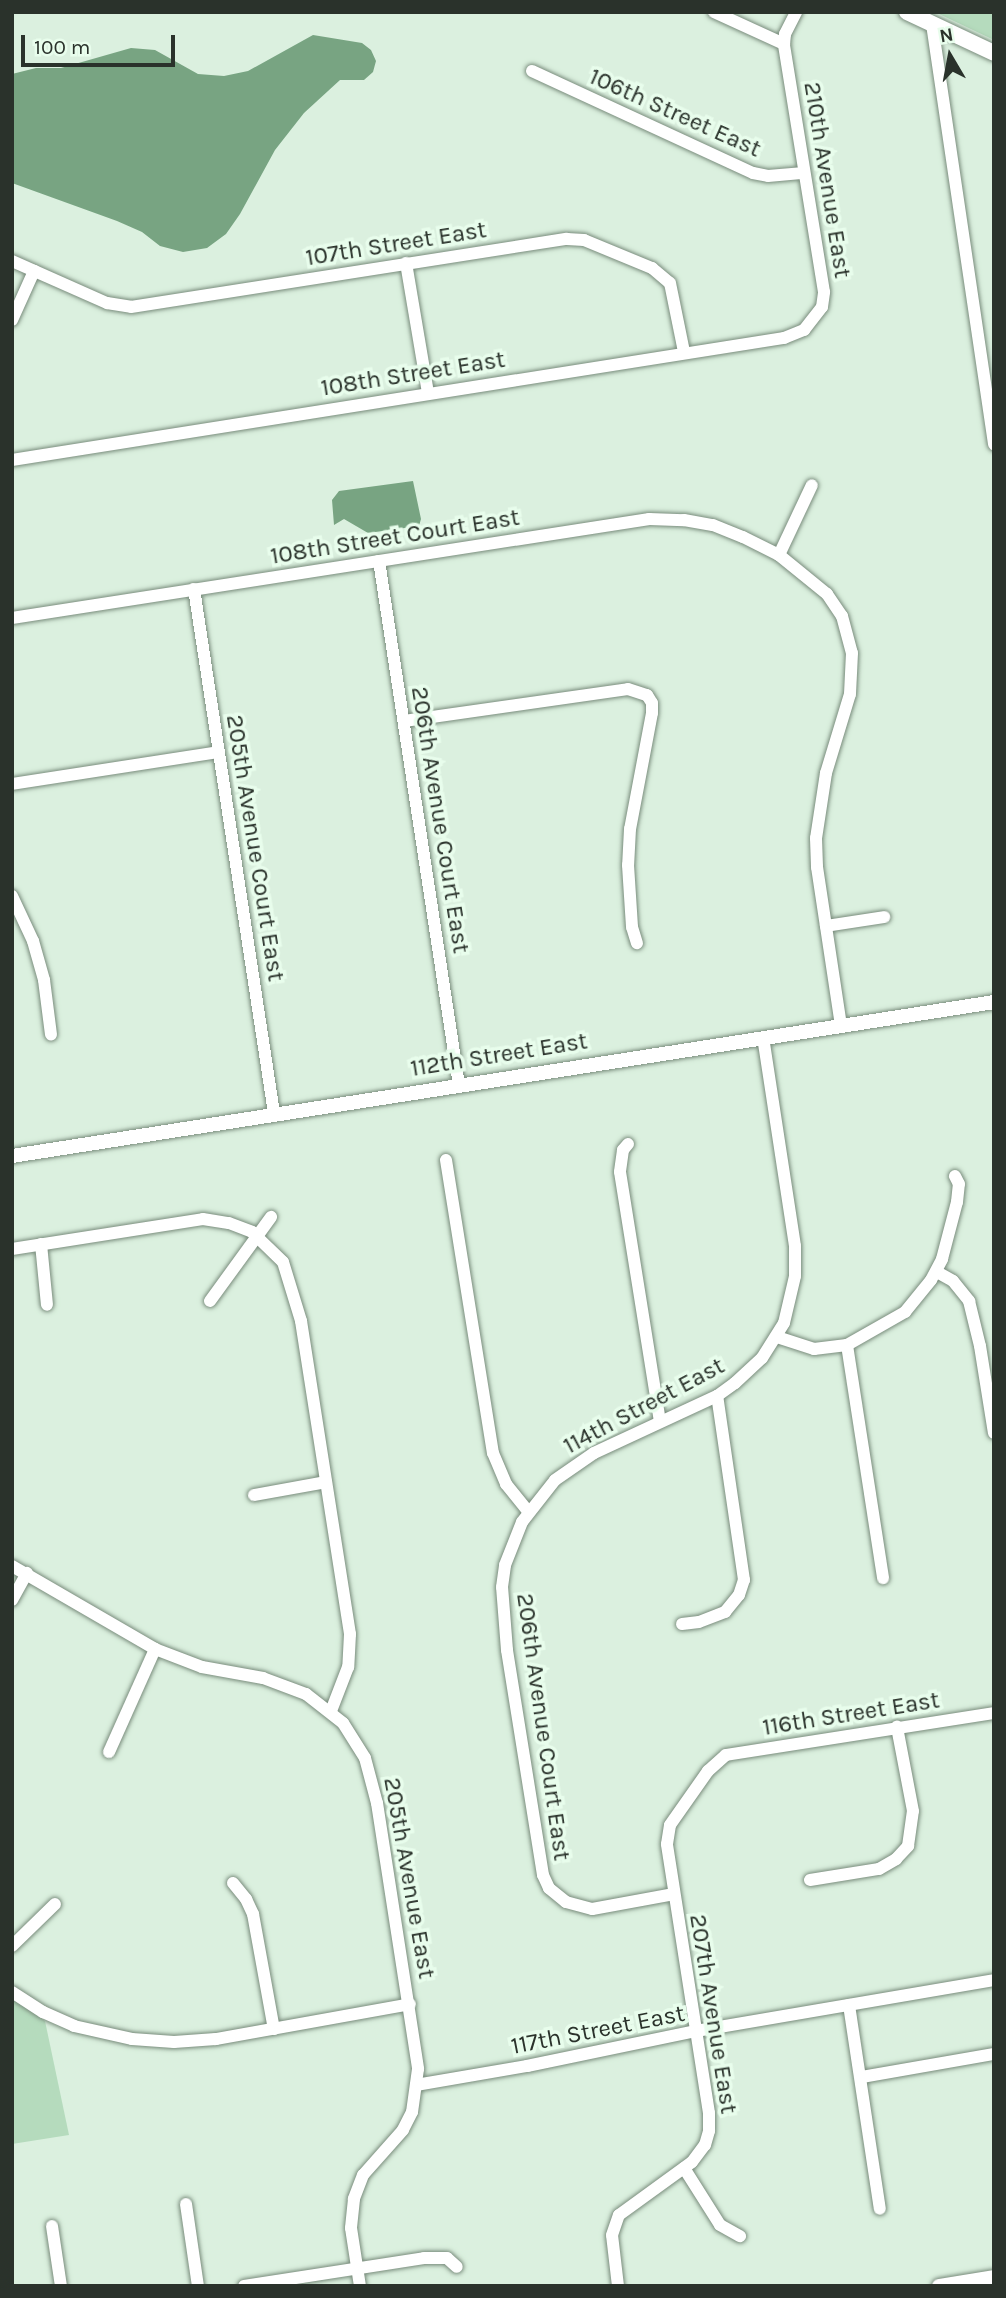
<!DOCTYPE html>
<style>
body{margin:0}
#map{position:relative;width:1006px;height:2298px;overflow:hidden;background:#dbf0df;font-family:Karla,sans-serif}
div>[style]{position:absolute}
.green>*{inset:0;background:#b5dbbd}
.water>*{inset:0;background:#78a482}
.roads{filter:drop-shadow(0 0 2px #798c7c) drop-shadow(0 0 2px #798c7c)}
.minor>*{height:12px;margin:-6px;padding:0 6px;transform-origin:6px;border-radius:6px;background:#fff}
.tertiary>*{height:14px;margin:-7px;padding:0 7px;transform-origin:7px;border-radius:7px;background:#fff}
.secondary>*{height:16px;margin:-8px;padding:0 8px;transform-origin:8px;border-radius:8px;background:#fff}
span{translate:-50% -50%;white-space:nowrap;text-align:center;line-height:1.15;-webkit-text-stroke:7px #e8fdec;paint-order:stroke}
.street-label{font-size:24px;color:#2a322b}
.frame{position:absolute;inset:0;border:14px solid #2a322b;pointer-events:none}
.north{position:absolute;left:915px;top:21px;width:70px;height:70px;-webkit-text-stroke:5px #e8fdec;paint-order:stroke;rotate:350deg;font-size:19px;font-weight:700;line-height:28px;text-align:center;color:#2a322b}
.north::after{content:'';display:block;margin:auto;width:24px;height:32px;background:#2a322b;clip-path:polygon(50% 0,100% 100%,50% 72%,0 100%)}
.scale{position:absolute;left:21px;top:35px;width:154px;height:32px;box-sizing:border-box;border:4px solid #2a322b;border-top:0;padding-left:9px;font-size:21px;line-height:24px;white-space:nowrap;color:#2a322b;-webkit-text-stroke:5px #e8fdec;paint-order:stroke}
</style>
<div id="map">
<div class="green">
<div style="clip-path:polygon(935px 12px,994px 12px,994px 40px)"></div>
<div style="clip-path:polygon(12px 1998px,45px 2021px,69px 2135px,12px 2144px)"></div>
</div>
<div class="water">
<div style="clip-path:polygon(313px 35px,362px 43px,371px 50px,376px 61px,373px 72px,364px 80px,340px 80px,304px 113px,275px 150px,240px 214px,226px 234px,207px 248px,183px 252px,160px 246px,142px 232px,117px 221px,12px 183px,12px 74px,36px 68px,61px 68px,131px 48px,155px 50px,198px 74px,224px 76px,248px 71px)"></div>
<div style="clip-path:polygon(413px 481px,421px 519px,419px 526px,368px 533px,344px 519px,334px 525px,332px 500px,339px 491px)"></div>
</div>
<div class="roads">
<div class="minor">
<div style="left:714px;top:12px;width:77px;rotate:24.6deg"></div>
<div style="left:932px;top:24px;width:425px;rotate:81.6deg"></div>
<div style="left:532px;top:71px;width:243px;rotate:24.8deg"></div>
<div style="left:753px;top:173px;width:15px;rotate:11deg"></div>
<div style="left:768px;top:176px;width:36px;rotate:-5deg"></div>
<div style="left:12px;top:261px;width:104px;rotate:23.9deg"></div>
<div style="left:107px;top:303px;width:24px;rotate:9deg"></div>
<div style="left:131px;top:307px;width:441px;rotate:-8.9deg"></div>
<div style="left:567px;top:239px;width:17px;rotate:3deg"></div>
<div style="left:584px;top:240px;width:74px;rotate:22.4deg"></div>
<div style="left:652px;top:268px;width:23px;rotate:40deg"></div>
<div style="left:670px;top:283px;width:70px;rotate:78.5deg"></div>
<div style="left:406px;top:263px;width:132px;rotate:80.4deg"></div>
<div style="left:12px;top:320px;width:54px;rotate:-65.8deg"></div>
<div style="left:12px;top:460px;width:782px;rotate:-8.98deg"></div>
<div style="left:784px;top:338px;width:22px;rotate:-22deg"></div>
<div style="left:804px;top:330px;width:29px;rotate:-52deg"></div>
<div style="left:822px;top:307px;width:15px;rotate:-82deg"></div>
<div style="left:824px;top:292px;width:251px;rotate:-99.2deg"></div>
<div style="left:784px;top:44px;width:10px;rotate:-84deg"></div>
<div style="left:785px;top:34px;width:25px;rotate:-63deg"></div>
<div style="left:779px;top:555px;width:77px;rotate:-64.8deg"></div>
<div style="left:379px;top:561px;width:530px;rotate:81.32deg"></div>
<div style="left:194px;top:589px;width:530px;rotate:81.32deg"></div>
<div style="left:12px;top:618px;width:645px;rotate:-8.83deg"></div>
<div style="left:649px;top:519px;width:35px;rotate:2deg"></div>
<div style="left:684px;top:520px;width:29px;rotate:10deg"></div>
<div style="left:713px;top:525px;width:32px;rotate:22deg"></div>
<div style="left:743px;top:537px;width:40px;rotate:26.6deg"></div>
<div style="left:779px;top:555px;width:62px;rotate:39.1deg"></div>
<div style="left:827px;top:594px;width:27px;rotate:56deg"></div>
<div style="left:842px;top:616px;width:38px;rotate:75deg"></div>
<div style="left:852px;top:653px;width:41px;rotate:92.8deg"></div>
<div style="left:850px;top:694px;width:83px;rotate:106.9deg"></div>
<div style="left:826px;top:773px;width:66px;rotate:98.7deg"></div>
<div style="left:816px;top:838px;width:29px;rotate:88deg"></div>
<div style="left:817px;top:867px;width:161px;rotate:81.4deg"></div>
<div style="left:404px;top:721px;width:226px;rotate:-8.1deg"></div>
<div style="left:628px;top:689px;width:20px;rotate:18deg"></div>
<div style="left:647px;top:695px;width:9px;rotate:58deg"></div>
<div style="left:652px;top:703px;width:10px;rotate:90deg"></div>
<div style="left:652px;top:713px;width:118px;rotate:100.7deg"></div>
<div style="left:630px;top:829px;width:36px;rotate:93deg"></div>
<div style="left:628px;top:865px;width:62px;rotate:86.3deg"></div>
<div style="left:632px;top:927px;width:17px;rotate:73deg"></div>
<div style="left:12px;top:784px;width:209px;rotate:-8.8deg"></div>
<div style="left:12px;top:896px;width:50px;rotate:65deg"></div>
<div style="left:33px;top:941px;width:41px;rotate:74.2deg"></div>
<div style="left:44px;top:980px;width:55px;rotate:82.7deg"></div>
<div style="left:826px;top:926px;width:59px;rotate:-8.8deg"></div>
<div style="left:628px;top:1144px;width:8px;rotate:130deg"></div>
<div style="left:623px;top:1150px;width:22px;rotate:98deg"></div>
<div style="left:620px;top:1172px;width:252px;rotate:80.9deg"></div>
<div style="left:446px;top:1160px;width:297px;rotate:80.9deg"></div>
<div style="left:493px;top:1453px;width:34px;rotate:67deg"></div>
<div style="left:506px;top:1484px;width:35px;rotate:51deg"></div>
<div style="left:41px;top:1244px;width:61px;rotate:84.4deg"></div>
<div style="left:12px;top:1249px;width:193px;rotate:-8.9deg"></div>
<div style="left:203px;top:1219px;width:26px;rotate:9deg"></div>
<div style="left:229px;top:1223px;width:25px;rotate:21deg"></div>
<div style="left:252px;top:1232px;width:43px;rotate:44.1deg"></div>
<div style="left:283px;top:1262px;width:62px;rotate:73deg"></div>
<div style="left:301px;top:1321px;width:317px;rotate:81.1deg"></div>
<div style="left:350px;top:1634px;width:33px;rotate:93deg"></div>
<div style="left:348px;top:1667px;width:47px;rotate:111.1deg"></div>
<div style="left:937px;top:1272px;width:18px;rotate:29deg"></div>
<div style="left:953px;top:1281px;width:26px;rotate:51deg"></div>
<div style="left:969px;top:1301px;width:46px;rotate:76.3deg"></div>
<div style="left:980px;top:1346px;width:88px;rotate:80.9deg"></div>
<div style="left:210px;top:1301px;width:104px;rotate:-54deg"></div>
<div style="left:777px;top:1337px;width:39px;rotate:18deg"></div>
<div style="left:814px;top:1349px;width:33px;rotate:-7deg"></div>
<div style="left:847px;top:1345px;width:67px;rotate:-29.6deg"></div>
<div style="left:905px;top:1312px;width:41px;rotate:-50.9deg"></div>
<div style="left:931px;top:1280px;width:24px;rotate:-62deg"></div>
<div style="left:942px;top:1259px;width:59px;rotate:-75.3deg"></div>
<div style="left:957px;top:1202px;width:18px;rotate:-84deg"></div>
<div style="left:959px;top:1184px;width:9px;rotate:-117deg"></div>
<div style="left:847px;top:1345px;width:236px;rotate:81.2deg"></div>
<div style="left:254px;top:1495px;width:73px;rotate:-10.2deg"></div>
<div style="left:12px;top:1566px;width:165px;rotate:30.1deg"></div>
<div style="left:155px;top:1649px;width:50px;rotate:21deg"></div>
<div style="left:202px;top:1667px;width:62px;rotate:10.2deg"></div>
<div style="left:263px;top:1678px;width:46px;rotate:20.4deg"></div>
<div style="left:306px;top:1694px;width:47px;rotate:38.1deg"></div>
<div style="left:343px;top:1723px;width:41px;rotate:57.8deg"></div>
<div style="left:365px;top:1758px;width:47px;rotate:75.1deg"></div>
<div style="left:377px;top:1803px;width:269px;rotate:81.2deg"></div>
<div style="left:418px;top:2069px;width:43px;rotate:97.9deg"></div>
<div style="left:412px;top:2112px;width:20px;rotate:117deg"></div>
<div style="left:403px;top:2130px;width:60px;rotate:131.6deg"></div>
<div style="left:363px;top:2175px;width:26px;rotate:111deg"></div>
<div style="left:354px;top:2199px;width:29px;rotate:96deg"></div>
<div style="left:351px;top:2228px;width:59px;rotate:81.2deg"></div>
<div style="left:12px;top:1600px;width:31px;rotate:-61deg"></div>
<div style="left:682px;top:1624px;width:17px;rotate:-7deg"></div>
<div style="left:699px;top:1622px;width:28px;rotate:-21deg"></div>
<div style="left:725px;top:1612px;width:22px;rotate:-51deg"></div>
<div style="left:739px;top:1595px;width:16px;rotate:-72deg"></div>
<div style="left:744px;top:1580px;width:186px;rotate:-98.3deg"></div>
<div style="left:109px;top:1752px;width:113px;rotate:-65.9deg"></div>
<div style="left:810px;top:1880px;width:70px;rotate:-9.1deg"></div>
<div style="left:879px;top:1869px;width:20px;rotate:-30deg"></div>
<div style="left:896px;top:1859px;width:18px;rotate:-47deg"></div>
<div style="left:908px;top:1846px;width:35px;rotate:-82deg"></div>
<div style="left:913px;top:1811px;width:86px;rotate:-100.8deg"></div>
<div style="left:233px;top:1883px;width:21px;rotate:51deg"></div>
<div style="left:246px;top:1899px;width:17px;rotate:65deg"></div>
<div style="left:253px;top:1914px;width:117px;rotate:79.7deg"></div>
<div style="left:674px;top:1894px;width:83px;rotate:169.6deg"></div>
<div style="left:592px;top:1909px;width:27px;rotate:-165deg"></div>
<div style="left:566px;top:1902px;width:22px;rotate:-141deg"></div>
<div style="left:549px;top:1888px;width:14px;rotate:-115deg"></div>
<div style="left:543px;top:1875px;width:228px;rotate:-99.1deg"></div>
<div style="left:507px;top:1650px;width:63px;rotate:-94.5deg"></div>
<div style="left:502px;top:1587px;width:22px;rotate:-82deg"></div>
<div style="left:505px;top:1565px;width:46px;rotate:-68.4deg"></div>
<div style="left:522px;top:1522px;width:53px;rotate:-51.8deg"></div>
<div style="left:555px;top:1480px;width:47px;rotate:-34.7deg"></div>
<div style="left:594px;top:1453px;width:136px;rotate:-24.9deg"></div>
<div style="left:717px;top:1396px;width:22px;rotate:-36deg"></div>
<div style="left:735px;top:1383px;width:37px;rotate:-43deg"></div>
<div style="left:762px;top:1358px;width:41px;rotate:-57.8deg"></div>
<div style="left:784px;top:1323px;width:48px;rotate:-76.8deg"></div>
<div style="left:795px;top:1276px;width:30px;rotate:-90deg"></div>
<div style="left:795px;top:1246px;width:210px;rotate:-98.7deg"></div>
<div style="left:12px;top:1946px;width:60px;rotate:-44.3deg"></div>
<div style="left:12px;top:1992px;width:37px;rotate:33deg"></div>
<div style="left:43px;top:2012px;width:34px;rotate:24deg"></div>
<div style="left:74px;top:2026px;width:59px;rotate:12.6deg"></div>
<div style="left:132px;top:2039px;width:42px;rotate:4.1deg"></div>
<div style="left:174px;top:2042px;width:42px;rotate:-4.1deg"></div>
<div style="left:216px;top:2039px;width:197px;rotate:-10.2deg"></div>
<div style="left:849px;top:2005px;width:206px;rotate:81.4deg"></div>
<div style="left:862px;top:2077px;width:134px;rotate:-9.9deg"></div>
<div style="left:416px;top:2085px;width:113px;rotate:-9.7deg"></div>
<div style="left:527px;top:2066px;width:173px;rotate:-11.7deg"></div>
<div style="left:696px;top:2031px;width:302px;rotate:-9.7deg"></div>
<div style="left:684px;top:2168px;width:67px;rotate:57.7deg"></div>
<div style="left:720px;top:2225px;width:23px;rotate:29deg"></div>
<div style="left:186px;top:2204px;width:83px;rotate:81.7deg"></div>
<div style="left:52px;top:2226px;width:61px;rotate:81.5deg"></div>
<div style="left:244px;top:2286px;width:182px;rotate:-8.8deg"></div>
<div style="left:424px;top:2258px;width:23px"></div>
<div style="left:447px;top:2258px;width:13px;rotate:42deg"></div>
<div style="left:618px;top:2286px;width:51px;rotate:-96.7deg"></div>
<div style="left:612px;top:2235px;width:21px;rotate:-71deg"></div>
<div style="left:619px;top:2215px;width:90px;rotate:-36deg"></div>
<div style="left:692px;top:2162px;width:21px;rotate:-53deg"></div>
<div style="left:705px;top:2145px;width:15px;rotate:-74deg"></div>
<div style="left:709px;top:2131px;width:18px;rotate:-90deg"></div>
<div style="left:709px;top:2113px;width:272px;rotate:-98.9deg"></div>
<div style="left:667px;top:1844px;width:19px;rotate:-81deg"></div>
<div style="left:670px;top:1825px;width:66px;rotate:-54.9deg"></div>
<div style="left:708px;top:1771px;width:24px;rotate:-42deg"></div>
<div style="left:726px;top:1755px;width:271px;rotate:-8.9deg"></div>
</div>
<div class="tertiary">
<div style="left:12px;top:1156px;width:994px;rotate:-8.91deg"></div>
<div style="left:939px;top:2286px;width:56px;rotate:-9.3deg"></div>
</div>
<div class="secondary">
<div style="left:907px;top:12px;width:96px;rotate:25.2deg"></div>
</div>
</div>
<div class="street-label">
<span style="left:675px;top:113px;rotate:24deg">106th Street East</span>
<span style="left:827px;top:180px;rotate:81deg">210th Avenue East</span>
<span style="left:396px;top:244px;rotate:-9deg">107th Street East</span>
<span style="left:413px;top:374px;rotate:-9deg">108th Street East</span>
<span style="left:395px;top:537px;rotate:-9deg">108th Street Court East</span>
<span style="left:440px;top:820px;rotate:81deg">206th Avenue Court East</span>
<span style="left:255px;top:848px;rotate:81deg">205th Avenue Court East</span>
<span style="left:499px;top:1055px;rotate:-9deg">112th Street East</span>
<span style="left:644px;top:1406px;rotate:-28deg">114th Street East</span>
<span style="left:851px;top:1714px;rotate:-9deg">116th Street East</span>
<span style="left:543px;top:1727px;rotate:82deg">206th Avenue Court East</span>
<span style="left:409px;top:1878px;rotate:80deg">205th Avenue East</span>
<span style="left:713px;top:2014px;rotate:81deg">207th Avenue East</span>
<span style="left:598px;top:2030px;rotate:-11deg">117th Street East</span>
</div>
<div class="frame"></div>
<div class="north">N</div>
<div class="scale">100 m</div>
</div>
